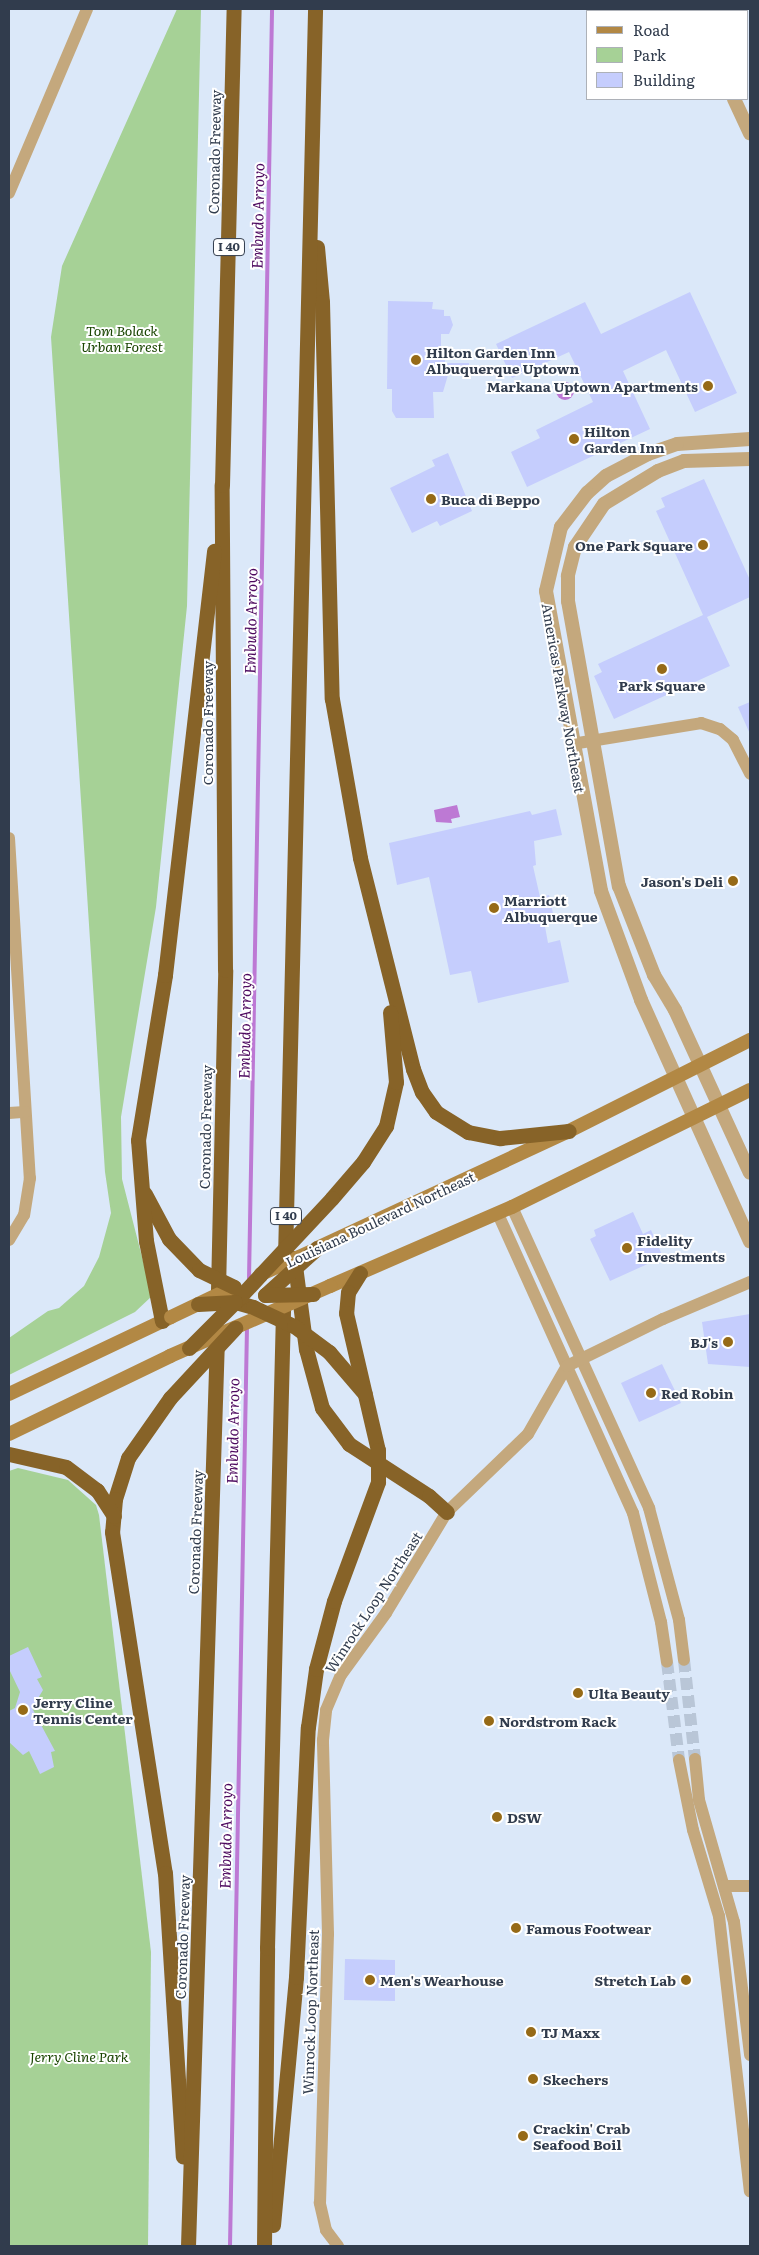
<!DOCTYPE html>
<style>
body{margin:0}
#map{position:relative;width:759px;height:2255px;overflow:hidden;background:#dbe8f9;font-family:Literata,serif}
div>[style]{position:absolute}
.green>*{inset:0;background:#a6d196}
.water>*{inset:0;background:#bd79d4}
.round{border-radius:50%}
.stream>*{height:4px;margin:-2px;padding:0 2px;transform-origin:2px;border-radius:2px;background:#bd79d4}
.building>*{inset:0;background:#c5cdfd}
.minor-tunnel>*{height:12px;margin-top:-6px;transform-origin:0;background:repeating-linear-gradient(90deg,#b9c6d7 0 12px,transparent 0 18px)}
.minor>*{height:12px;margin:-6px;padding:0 6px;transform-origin:6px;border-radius:6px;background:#c4a87d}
.tertiary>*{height:14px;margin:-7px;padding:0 7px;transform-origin:7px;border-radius:7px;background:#c4a87d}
.secondary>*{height:14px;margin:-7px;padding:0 7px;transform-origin:7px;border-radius:7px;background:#b28844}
.motorway>*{height:15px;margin:-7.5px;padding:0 7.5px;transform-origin:7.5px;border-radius:7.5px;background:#876328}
.secondary-bridge>*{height:14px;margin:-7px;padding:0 7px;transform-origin:7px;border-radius:7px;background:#b28844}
.motorway-bridge>*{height:15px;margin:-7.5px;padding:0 7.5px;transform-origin:7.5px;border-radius:7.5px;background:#876328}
.dots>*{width:14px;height:14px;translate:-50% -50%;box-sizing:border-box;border:2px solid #fff;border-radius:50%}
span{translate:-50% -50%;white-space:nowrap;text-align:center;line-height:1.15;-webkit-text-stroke:4px #fff;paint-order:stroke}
.shield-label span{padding:1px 4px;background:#fff;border:1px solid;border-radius:4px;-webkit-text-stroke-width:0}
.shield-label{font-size:12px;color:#313c4d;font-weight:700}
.street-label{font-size:14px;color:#313c4d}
.park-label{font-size:14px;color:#194400;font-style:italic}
.poi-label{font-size:14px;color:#313c4d;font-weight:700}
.left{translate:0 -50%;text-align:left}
.right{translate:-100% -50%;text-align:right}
.water-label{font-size:15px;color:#4d095f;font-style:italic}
.frame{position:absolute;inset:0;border:10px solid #313c4d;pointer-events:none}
.legend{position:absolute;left:586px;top:10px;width:162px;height:90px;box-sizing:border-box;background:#fff;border:1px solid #adb1b8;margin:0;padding:6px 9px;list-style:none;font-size:15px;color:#313c4d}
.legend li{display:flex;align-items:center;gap:10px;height:25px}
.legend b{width:25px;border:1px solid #adb1b8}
</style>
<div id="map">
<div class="green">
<div style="clip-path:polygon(177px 9px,201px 9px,187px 606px,156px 907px,121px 1117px,122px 1179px,152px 1296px,135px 1312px,9px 1375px,9px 1338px,48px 1311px,59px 1308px,84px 1286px,99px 1257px,111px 1213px,105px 1172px,51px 337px,62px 266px)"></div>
<div style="clip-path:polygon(18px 1468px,68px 1480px,96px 1505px,99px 1515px,151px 1952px,148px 2246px,9px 2246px,9px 1471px)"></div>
</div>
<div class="water">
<div class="round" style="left:556px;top:382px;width:18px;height:18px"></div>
<div style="clip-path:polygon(457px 805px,460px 817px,451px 819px,452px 823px,436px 822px,434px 810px)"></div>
</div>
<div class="stream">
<div style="left:249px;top:1279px;width:1270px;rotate:-88.96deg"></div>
<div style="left:230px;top:2246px;width:920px;rotate:-88.94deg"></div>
</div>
<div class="building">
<div style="clip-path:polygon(690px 292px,737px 393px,695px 412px,666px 350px,623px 371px,650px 429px,527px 487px,511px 452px,540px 438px,536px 430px,593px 402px,569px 352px,512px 378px,496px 344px,585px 302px,601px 334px)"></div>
<div style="clip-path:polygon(388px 301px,433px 302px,432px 309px,444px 310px,444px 316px,450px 316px,453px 325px,449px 334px,441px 334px,441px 356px,445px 356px,445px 363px,469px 363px,469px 374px,448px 375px,443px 392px,433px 392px,434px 418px,396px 418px,392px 411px,392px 389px,387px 389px)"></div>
<div style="clip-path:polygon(448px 453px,472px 511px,440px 526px,437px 521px,412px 533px,390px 488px,435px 466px,432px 460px)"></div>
<div style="clip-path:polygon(704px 479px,750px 580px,750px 597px,707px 617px,730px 666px,614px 719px,594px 676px,602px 672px,598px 664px,703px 615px,656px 511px,665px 507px,661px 498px)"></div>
<div style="clip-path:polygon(750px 702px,750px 734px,738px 707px)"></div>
<div style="clip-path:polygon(556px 809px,562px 835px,534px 841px,536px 865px,533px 866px,540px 897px,549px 895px,554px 918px,544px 921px,548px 943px,560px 940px,569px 982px,478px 1003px,471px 971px,450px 975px,429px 877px,397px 885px,389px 843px,530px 811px,532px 815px)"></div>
<div style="clip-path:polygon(633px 1212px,643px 1234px,651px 1230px,663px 1257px,610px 1281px,590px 1239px,596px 1236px,594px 1230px)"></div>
<div style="clip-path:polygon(750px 1314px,750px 1367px,708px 1364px,702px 1322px)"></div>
<div style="clip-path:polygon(662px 1364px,681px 1403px,639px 1422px,621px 1383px)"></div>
<div style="clip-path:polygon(28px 1647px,42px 1677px,37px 1679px,43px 1690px,37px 1700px,50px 1709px,32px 1708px,55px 1751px,51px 1752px,54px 1767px,40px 1774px,29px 1751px,23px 1755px,9px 1742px,9px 1711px,15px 1708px,20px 1692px,9px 1669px,9px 1656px)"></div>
<div style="clip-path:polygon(345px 1959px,395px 1960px,395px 2001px,344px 2000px)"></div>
</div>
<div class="minor-tunnel">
<div style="left:684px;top:1660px;width:100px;rotate:83.7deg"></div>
<div style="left:667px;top:1662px;width:99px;rotate:83deg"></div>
</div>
<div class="minor">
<div style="left:9px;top:193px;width:200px;rotate:-67deg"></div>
<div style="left:572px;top:744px;width:131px;rotate:-9.2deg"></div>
<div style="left:701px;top:723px;width:20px;rotate:18deg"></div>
<div style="left:720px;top:729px;width:17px;rotate:40deg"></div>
<div style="left:733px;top:740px;width:38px;rotate:63deg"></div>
<div style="left:9px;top:838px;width:341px;rotate:86.5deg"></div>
<div style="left:30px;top:1178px;width:37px;rotate:99deg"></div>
<div style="left:24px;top:1215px;width:29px;rotate:121deg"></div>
<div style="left:9px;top:1113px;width:16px;rotate:-4deg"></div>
<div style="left:512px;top:1207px;width:331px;rotate:65.5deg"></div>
<div style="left:649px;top:1508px;width:116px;rotate:75deg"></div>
<div style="left:679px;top:1620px;width:40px;rotate:82.9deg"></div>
<div style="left:498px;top:1214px;width:328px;rotate:65.7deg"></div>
<div style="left:633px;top:1513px;width:113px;rotate:75.6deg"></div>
<div style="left:661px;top:1622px;width:40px;rotate:81.5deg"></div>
<div style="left:695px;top:1759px;width:41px;rotate:84.4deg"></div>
<div style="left:699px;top:1800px;width:127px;rotate:74deg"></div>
<div style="left:734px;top:1922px;width:134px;rotate:83.1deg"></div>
<div style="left:679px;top:1760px;width:71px;rotate:78.7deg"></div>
<div style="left:693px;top:1830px;width:90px;rotate:73.2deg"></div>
<div style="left:719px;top:1916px;width:277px;rotate:83.6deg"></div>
<div style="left:724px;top:1886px;width:26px"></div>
<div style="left:338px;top:2246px;width:20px;rotate:-127deg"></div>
<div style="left:326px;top:2230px;width:28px;rotate:-103deg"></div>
<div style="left:320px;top:2203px;width:269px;rotate:-88.3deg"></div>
<div style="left:328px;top:1934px;width:194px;rotate:-91.5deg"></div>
<div style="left:323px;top:1740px;width:30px;rotate:-84deg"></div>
<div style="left:326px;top:1710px;width:38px;rotate:-67deg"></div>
<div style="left:341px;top:1675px;width:77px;rotate:-54deg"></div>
<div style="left:386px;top:1613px;width:118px;rotate:-58.9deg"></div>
<div style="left:447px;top:1512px;width:112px;rotate:-43.9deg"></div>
<div style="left:528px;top:1434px;width:78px;rotate:-60.2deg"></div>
<div style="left:567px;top:1366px;width:107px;rotate:-26.1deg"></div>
<div style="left:663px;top:1319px;width:95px;rotate:-23deg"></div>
</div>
<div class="tertiary">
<div style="left:694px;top:9px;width:2px;rotate:63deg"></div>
<div style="left:734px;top:99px;width:38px;rotate:65deg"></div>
<div style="left:750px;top:439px;width:73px;rotate:176.1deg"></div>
<div style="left:677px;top:444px;width:31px;rotate:161deg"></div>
<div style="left:648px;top:454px;width:47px;rotate:152.4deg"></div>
<div style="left:606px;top:476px;width:25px;rotate:138deg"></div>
<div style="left:587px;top:493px;width:43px;rotate:127.4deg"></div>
<div style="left:561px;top:527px;width:66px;rotate:103.2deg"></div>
<div style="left:546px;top:591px;width:305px;rotate:79.6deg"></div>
<div style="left:601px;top:891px;width:116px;rotate:69.8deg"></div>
<div style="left:641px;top:1000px;width:265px;rotate:65.7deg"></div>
<div style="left:750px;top:459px;width:66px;rotate:178.3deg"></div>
<div style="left:684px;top:461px;width:28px;rotate:159deg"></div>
<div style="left:658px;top:471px;width:63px;rotate:148.6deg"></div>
<div style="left:604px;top:504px;width:52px;rotate:124deg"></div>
<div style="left:575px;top:547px;width:30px;rotate:104deg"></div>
<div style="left:568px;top:576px;width:25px;rotate:90deg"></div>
<div style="left:568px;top:601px;width:290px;rotate:79.9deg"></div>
<div style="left:619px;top:886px;width:96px;rotate:68.5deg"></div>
<div style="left:654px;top:975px;width:41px;rotate:59deg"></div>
<div style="left:675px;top:1010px;width:179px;rotate:65.3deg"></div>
</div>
<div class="secondary">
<div style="left:317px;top:1248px;width:278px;rotate:-24.9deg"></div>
<div style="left:569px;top:1131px;width:203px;rotate:-26.7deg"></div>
<div style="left:330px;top:1286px;width:198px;rotate:-23.5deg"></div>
<div style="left:512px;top:1207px;width:265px;rotate:-26.2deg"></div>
<div style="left:9px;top:1394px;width:179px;rotate:-25.4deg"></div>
<div style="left:9px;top:1434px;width:179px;rotate:-25.8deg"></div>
</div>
<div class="motorway">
<div style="left:317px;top:247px;width:55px;rotate:84.8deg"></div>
<div style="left:322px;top:302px;width:397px;rotate:88.6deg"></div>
<div style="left:332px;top:699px;width:161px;rotate:80deg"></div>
<div style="left:360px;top:858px;width:218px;rotate:75.9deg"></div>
<div style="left:413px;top:1069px;width:25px;rotate:69deg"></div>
<div style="left:422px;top:1092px;width:24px;rotate:55deg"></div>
<div style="left:436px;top:1112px;width:38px;rotate:32deg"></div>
<div style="left:468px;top:1132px;width:33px;rotate:11deg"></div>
<div style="left:500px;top:1138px;width:69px;rotate:-5.8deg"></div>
<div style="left:145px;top:1194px;width:51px;rotate:61.9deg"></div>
<div style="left:332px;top:1198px;width:48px;rotate:-49.3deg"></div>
<div style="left:363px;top:1162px;width:43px;rotate:-57.4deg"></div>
<div style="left:386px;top:1126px;width:45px;rotate:-77.2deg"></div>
<div style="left:396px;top:1082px;width:70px;rotate:-94.9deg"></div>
<div style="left:285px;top:1257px;width:1248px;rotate:-88.62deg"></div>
<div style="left:294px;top:1258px;width:92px;rotate:82.5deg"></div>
<div style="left:306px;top:1349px;width:61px;rotate:74.8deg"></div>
<div style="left:322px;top:1408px;width:45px;rotate:53.1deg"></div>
<div style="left:349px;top:1444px;width:95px;rotate:33deg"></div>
<div style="left:429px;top:1496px;width:24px;rotate:42deg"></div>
<div style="left:360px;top:1273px;width:22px;rotate:122deg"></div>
<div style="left:348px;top:1292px;width:21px;rotate:95deg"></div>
<div style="left:346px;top:1313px;width:141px;rotate:76.9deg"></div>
<div style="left:218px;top:1290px;width:320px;rotate:-88.7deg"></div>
<div style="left:225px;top:970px;width:485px;rotate:-90.4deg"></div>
<div style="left:222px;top:485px;width:476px;rotate:-88.6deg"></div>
<div style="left:253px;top:1307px;width:19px;rotate:-164deg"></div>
<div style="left:235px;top:1302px;width:37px;rotate:-47deg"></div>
<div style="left:162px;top:1321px;width:82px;rotate:-101.3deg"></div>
<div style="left:146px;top:1241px;width:101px;rotate:-94.5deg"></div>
<div style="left:138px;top:1140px;width:167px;rotate:-80.7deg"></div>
<div style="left:165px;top:975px;width:427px;rotate:-83.4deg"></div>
<div style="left:329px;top:1352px;width:55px;rotate:49.4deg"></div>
<div style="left:170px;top:1398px;width:73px;rotate:125deg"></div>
<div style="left:128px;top:1458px;width:43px;rotate:107.6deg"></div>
<div style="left:115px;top:1499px;width:33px;rotate:95deg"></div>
<div style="left:112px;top:1532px;width:345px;rotate:81.2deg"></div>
<div style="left:165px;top:1873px;width:284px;rotate:86.4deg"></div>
<div style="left:9px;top:1454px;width:58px;rotate:12.8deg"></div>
<div style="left:66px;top:1467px;width:39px;rotate:37deg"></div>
<div style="left:97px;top:1490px;width:31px;rotate:57deg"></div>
<div style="left:273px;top:2225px;width:249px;rotate:-84.7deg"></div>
<div style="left:296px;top:1977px;width:250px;rotate:-87.3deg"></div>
<div style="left:308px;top:1727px;width:59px;rotate:-82.1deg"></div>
<div style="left:316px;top:1669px;width:70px;rotate:-75.2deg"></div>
<div style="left:334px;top:1601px;width:127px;rotate:-69.7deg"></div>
<div style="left:188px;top:2246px;width:908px;rotate:-88.17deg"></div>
<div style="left:264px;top:2246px;width:298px;rotate:-89.4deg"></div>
<div style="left:267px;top:1948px;width:638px;rotate:-88.56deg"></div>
</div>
<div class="secondary-bridge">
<div style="left:261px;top:1274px;width:54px;rotate:-24.2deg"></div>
<div style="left:171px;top:1317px;width:70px;rotate:-25.5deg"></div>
<div style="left:170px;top:1356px;width:175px;rotate:-23.6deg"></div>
</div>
<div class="motorway-bridge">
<div style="left:169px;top:1239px;width:43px;rotate:45.9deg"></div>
<div style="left:199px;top:1270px;width:39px;rotate:26deg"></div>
<div style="left:260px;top:1275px;width:105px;rotate:-46.9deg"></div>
<div style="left:265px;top:1295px;width:70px;rotate:-42.1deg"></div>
<div style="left:265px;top:1295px;width:48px;rotate:-1.2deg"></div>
<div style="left:198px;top:1304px;width:37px;rotate:-3deg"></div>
<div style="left:253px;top:1307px;width:45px;rotate:24.9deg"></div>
<div style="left:294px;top:1326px;width:44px;rotate:36.6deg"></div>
<div style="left:189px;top:1348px;width:65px;rotate:-45deg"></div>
<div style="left:170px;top:1398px;width:96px;rotate:-47.1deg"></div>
<div style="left:378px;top:1482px;width:32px;rotate:-90deg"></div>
</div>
<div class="dots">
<div style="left:416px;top:360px;background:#966a17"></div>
<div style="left:708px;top:386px;background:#966a17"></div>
<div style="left:574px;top:439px;background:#966a17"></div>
<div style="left:431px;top:499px;background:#966a17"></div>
<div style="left:703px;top:545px;background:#966a17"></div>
<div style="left:662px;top:669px;background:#966a17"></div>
<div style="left:733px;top:881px;background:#966a17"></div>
<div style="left:494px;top:908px;background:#966a17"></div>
<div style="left:627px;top:1248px;background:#966a17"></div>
<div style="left:728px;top:1342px;background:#966a17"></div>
<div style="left:651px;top:1393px;background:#966a17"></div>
<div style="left:578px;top:1693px;background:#966a17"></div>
<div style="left:23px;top:1710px;background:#966a17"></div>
<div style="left:489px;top:1721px;background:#966a17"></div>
<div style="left:497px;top:1817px;background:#966a17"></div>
<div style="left:516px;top:1928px;background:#966a17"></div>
<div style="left:370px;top:1980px;background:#966a17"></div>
<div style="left:686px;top:1980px;background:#966a17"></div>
<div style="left:531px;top:2032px;background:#966a17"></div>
<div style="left:533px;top:2079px;background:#966a17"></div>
<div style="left:523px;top:2136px;background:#966a17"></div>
</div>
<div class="shield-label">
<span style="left:229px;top:247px">I 40</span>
<span style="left:286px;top:1216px">I 40</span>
</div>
<div class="street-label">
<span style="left:214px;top:152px;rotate:-89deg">Coronado Freeway</span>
<span style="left:564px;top:698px;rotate:80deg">Americas Parkway Northeast</span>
<span style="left:207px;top:723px;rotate:-90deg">Coronado Freeway</span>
<span style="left:205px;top:1127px;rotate:-89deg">Coronado Freeway</span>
<span style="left:380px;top:1219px;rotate:-25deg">Louisiana Boulevard Northeast</span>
<span style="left:195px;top:1532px;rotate:-88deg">Coronado Freeway</span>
<span style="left:373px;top:1602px;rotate:-57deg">Winrock Loop Northeast</span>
<span style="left:182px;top:1937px;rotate:-88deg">Coronado Freeway</span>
<span style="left:310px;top:2012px;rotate:-88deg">Winrock Loop Northeast</span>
</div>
<div class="park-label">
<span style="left:122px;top:338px">Tom Bolack<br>Urban Forest</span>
<span style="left:79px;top:2056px">Jerry Cline Park</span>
</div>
<div class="poi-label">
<span class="left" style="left:426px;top:360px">Hilton Garden Inn<br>Albuquerque Uptown</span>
<span class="right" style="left:698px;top:386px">Markana Uptown Apartments</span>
<span class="left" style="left:584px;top:439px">Hilton<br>Garden Inn</span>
<span class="left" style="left:441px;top:499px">Buca di Beppo</span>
<span class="right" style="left:693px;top:545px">One Park Square</span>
<span style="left:662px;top:685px">Park Square</span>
<span class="right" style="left:723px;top:881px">Jason's Deli</span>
<span class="left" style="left:504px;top:908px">Marriott<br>Albuquerque</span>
<span class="left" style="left:637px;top:1248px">Fidelity<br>Investments</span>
<span class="right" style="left:718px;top:1342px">BJ's</span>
<span class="left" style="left:661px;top:1393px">Red Robin</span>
<span class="left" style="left:588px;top:1693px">Ulta Beauty</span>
<span class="left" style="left:33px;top:1710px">Jerry Cline<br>Tennis Center</span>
<span class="left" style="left:499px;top:1721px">Nordstrom Rack</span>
<span class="left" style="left:507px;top:1817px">DSW</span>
<span class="left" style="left:526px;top:1928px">Famous Footwear</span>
<span class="left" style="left:380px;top:1980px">Men's Wearhouse</span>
<span class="right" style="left:676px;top:1980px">Stretch Lab</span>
<span class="left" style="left:541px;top:2032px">TJ Maxx</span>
<span class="left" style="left:543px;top:2079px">Skechers</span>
<span class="left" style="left:533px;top:2136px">Crackin' Crab<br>Seafood Boil</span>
</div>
<div class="water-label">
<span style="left:257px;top:216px;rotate:-89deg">Embudo Arroyo</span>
<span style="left:250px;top:621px;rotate:-89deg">Embudo Arroyo</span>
<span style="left:244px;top:1026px;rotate:-89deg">Embudo Arroyo</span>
<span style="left:232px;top:1431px;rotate:-89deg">Embudo Arroyo</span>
<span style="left:225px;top:1836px;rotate:-89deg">Embudo Arroyo</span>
</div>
<div class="frame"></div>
<ul class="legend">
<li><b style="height:6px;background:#b28844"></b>Road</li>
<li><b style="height:14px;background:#a6d196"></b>Park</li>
<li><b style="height:14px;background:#c5cdfd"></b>Building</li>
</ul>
</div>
